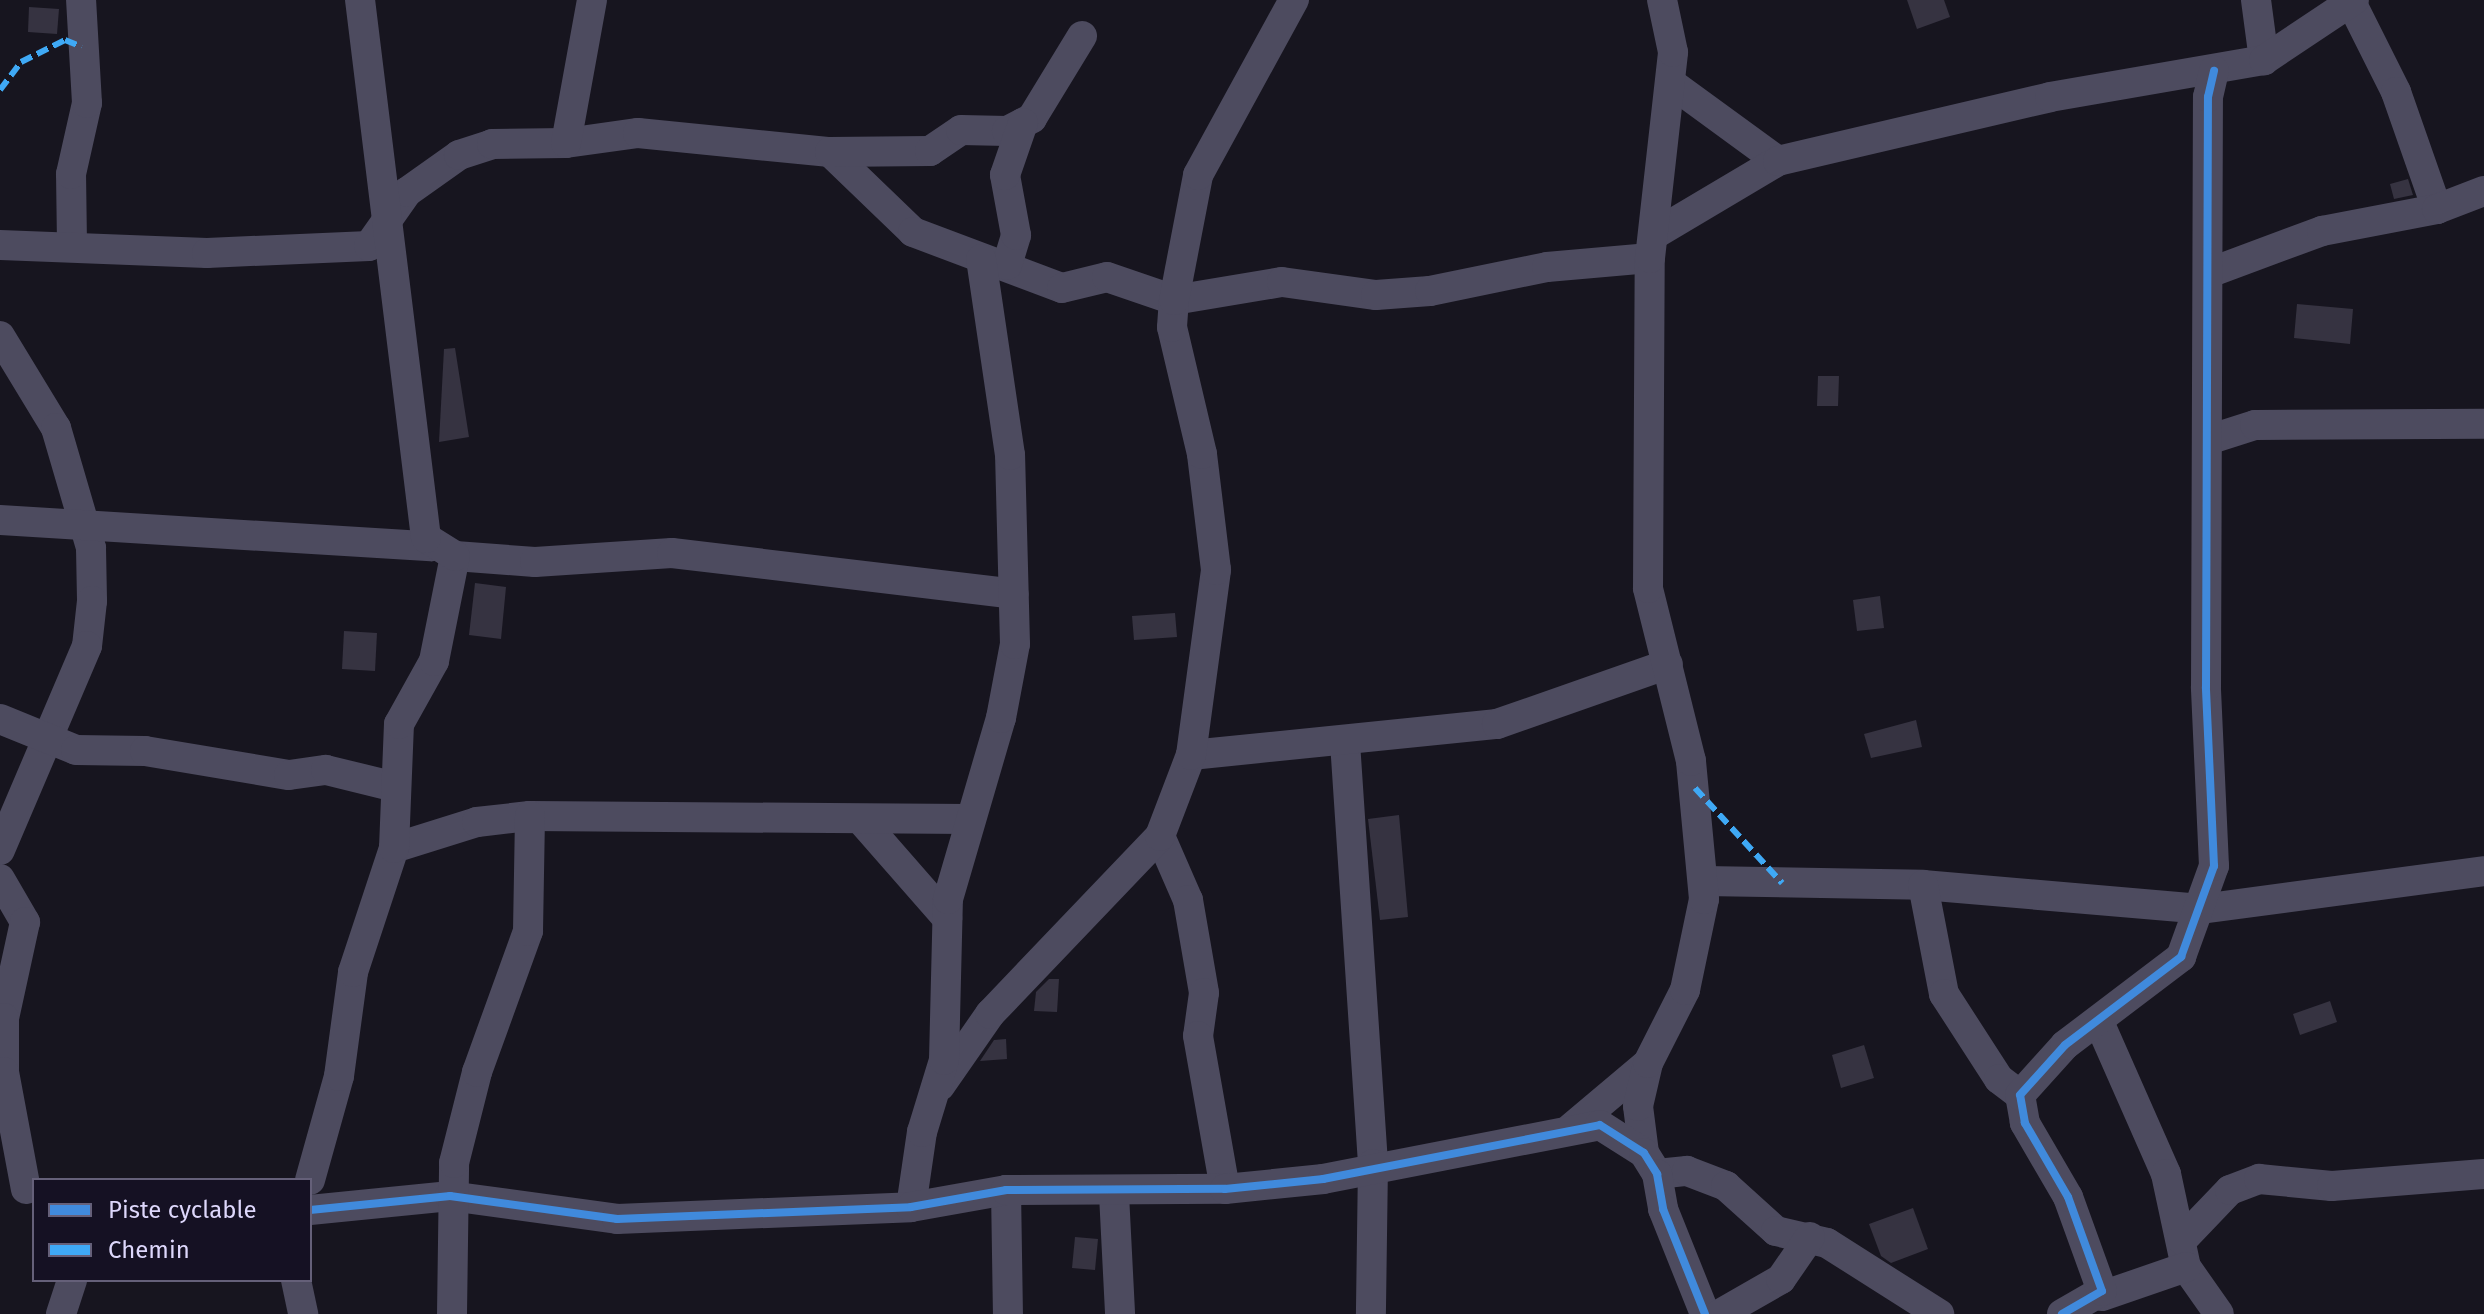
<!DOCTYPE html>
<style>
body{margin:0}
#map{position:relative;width:2484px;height:1314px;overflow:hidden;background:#17151f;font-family:"Fira Sans",sans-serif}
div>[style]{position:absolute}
.building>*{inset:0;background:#363341}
.minor>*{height:30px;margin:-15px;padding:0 15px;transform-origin:15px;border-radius:15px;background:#4d4b5f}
.quiet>*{height:6px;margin-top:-3px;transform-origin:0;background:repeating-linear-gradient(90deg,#3fa9f5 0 12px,transparent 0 18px)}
.cycleway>*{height:8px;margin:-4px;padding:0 4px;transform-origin:4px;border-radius:4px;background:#408adc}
span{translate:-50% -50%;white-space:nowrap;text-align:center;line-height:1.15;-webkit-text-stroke:8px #151123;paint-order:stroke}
.legend{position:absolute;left:32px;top:1178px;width:280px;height:104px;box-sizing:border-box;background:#151123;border:2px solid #656079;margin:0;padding:10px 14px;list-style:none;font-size:24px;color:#ddd7fb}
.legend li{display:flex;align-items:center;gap:16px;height:40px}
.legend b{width:40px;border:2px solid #656079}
</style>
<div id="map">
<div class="building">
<div style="clip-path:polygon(1907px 0,1944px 0,1950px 17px,1917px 29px)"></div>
<div style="clip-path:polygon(29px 7px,59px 9px,57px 34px,28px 32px)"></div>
<div style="clip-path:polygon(2408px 179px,2413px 195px,2394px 199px,2390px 184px)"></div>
<div style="clip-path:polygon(2297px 304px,2353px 309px,2350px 344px,2294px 338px)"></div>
<div style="clip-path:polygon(455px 348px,469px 437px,439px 442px,444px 349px)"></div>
<div style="clip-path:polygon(1818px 376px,1839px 376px,1838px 406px,1817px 406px)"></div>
<div style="clip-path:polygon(475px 583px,506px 587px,501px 639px,469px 635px)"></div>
<div style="clip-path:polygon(1880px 596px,1884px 628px,1857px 631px,1853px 600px)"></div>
<div style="clip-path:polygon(1175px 613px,1177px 637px,1134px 640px,1132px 616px)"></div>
<div style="clip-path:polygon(344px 631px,377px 633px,375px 671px,342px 669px)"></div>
<div style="clip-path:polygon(1916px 720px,1922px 747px,1871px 758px,1864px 734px)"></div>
<div style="clip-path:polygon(1399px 815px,1408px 917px,1380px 920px,1368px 819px)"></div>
<div style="clip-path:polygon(1049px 979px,1059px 979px,1057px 1012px,1034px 1011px,1036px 992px)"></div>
<div style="clip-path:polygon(2330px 1001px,2337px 1022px,2300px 1035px,2293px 1014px)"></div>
<div style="clip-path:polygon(1006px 1039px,1007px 1059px,980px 1061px,994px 1040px)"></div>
<div style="clip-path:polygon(1864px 1045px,1874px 1078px,1841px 1088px,1832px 1055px)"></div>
<div style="clip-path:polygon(1913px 1208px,1928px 1249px,1891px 1263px,1881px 1256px,1869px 1224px)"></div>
<div style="clip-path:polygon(1075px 1237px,1098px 1239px,1095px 1270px,1072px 1268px)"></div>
</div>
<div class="minor">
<div style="left:2256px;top:0;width:61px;rotate:82.4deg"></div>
<div style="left:2351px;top:2px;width:101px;rotate:63.4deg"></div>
<div style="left:2396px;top:92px;width:124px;rotate:70.7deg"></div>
<div style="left:1671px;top:83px;width:132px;rotate:36.1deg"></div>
<div style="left:566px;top:143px;width:73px;rotate:-7.9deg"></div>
<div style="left:638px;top:133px;width:193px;rotate:5.7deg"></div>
<div style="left:830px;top:152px;width:115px;rotate:43.9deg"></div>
<div style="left:913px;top:232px;width:159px;rotate:20.6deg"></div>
<div style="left:1062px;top:288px;width:46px;rotate:-13.7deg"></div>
<div style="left:1107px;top:277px;width:71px;rotate:18.9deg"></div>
<div style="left:1174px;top:300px;width:109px;rotate:-9.5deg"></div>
<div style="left:1282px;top:282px;width:95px;rotate:7.9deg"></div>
<div style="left:1376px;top:295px;width:54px;rotate:-4.2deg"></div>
<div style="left:1430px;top:291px;width:119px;rotate:-11.6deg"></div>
<div style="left:1547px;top:267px;width:103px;rotate:-5deg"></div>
<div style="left:830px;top:152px;width:100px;rotate:-0.6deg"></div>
<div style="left:930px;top:151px;width:37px;rotate:-34deg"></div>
<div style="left:961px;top:130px;width:46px;rotate:1.2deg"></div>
<div style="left:1007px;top:131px;width:28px;rotate:-27deg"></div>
<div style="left:1032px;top:118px;width:96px;rotate:-58.6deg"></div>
<div style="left:1655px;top:234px;width:143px;rotate:-30.7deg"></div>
<div style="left:1778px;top:161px;width:279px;rotate:-13.2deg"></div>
<div style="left:2050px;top:97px;width:217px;rotate:-9.8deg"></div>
<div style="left:2264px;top:60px;width:108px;rotate:-33.7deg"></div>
<div style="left:72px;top:244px;width:70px;rotate:-90.8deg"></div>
<div style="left:71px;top:174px;width:73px;rotate:-77.3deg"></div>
<div style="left:87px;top:103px;width:103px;rotate:-93.3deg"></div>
<div style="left:0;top:245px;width:207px;rotate:2.2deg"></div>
<div style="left:207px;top:253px;width:162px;rotate:-2.5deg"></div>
<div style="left:369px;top:246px;width:66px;rotate:-54.9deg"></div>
<div style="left:407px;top:192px;width:64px;rotate:-35.4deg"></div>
<div style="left:459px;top:155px;width:35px;rotate:-18deg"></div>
<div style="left:492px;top:144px;width:74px;rotate:-0.8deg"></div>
<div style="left:566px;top:143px;width:145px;rotate:-79.7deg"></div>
<div style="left:1007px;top:265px;width:31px;rotate:-73deg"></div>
<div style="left:1016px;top:235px;width:61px;rotate:-100.4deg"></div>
<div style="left:1005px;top:175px;width:55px;rotate:-70.9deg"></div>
<div style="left:2209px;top:273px;width:121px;rotate:-20.4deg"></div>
<div style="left:2322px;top:231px;width:117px;rotate:-10.8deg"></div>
<div style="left:2437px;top:209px;width:50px;rotate:-21deg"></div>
<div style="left:0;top:336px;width:108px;rotate:58.7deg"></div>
<div style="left:56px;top:428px;width:125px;rotate:73.7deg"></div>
<div style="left:91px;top:548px;width:53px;rotate:88.9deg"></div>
<div style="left:92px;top:601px;width:45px;rotate:96.3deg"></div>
<div style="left:87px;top:646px;width:222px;rotate:113.1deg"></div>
<div style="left:2211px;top:439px;width:46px;rotate:-17.7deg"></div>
<div style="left:2255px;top:425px;width:229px;rotate:-0.3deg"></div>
<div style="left:0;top:520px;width:432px;rotate:3.5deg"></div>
<div style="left:455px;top:556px;width:80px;rotate:4.3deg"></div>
<div style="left:535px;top:562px;width:137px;rotate:-3.8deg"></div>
<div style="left:672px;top:553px;width:344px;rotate:6.8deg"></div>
<div style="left:0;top:719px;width:82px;rotate:22.2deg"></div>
<div style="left:76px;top:750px;width:69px;rotate:0.8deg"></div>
<div style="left:145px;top:751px;width:146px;rotate:9.5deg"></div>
<div style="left:289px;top:775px;width:37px;rotate:-8deg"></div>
<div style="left:326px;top:770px;width:72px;rotate:13.7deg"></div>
<div style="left:1345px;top:742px;width:423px;rotate:86.2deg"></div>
<div style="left:1373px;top:1164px;width:150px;rotate:90.8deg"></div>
<div style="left:1191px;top:755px;width:308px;rotate:-5.8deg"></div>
<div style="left:1497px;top:724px;width:181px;rotate:-19.3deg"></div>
<div style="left:863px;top:822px;width:128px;rotate:48.8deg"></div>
<div style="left:1160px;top:836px;width:70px;rotate:66.4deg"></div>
<div style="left:1188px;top:900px;width:94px;rotate:80.2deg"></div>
<div style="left:1204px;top:993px;width:43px;rotate:97.9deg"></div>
<div style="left:1198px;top:1036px;width:155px;rotate:80deg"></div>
<div style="left:394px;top:848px;width:87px;rotate:-17.4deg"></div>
<div style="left:477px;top:822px;width:53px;rotate:-6.5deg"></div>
<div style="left:530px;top:816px;width:438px;rotate:0.4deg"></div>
<div style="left:0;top:879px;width:50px;rotate:59.8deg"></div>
<div style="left:25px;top:922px;width:98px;rotate:102.3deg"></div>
<div style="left:4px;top:1018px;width:54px;rotate:90deg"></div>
<div style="left:4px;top:1072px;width:119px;rotate:79.4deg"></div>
<div style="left:1704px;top:881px;width:219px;rotate:1deg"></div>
<div style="left:1923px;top:885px;width:279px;rotate:4.9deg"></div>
<div style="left:2201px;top:909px;width:286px;rotate:-7.6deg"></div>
<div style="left:1923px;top:885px;width:111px;rotate:79.1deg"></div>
<div style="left:1944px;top:994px;width:101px;rotate:57.1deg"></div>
<div style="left:1999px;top:1079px;width:26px;rotate:37deg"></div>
<div style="left:2099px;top:1022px;width:166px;rotate:66.2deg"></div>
<div style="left:2166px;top:1174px;width:95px;rotate:77.9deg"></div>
<div style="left:2186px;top:1267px;width:57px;rotate:54.9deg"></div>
<div style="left:940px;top:1086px;width:88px;rotate:-55.2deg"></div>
<div style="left:990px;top:1014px;width:246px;rotate:-46.3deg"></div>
<div style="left:1160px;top:836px;width:87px;rotate:-69.1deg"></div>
<div style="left:1191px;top:755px;width:187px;rotate:-82.3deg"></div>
<div style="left:1216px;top:570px;width:117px;rotate:-96.9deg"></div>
<div style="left:1202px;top:454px;width:130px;rotate:-103.3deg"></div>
<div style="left:1172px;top:327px;width:27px;rotate:-86deg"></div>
<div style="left:1174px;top:300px;width:127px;rotate:-79.1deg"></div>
<div style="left:1198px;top:175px;width:200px;rotate:-61.3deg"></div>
<div style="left:1571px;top:1128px;width:99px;rotate:-40.1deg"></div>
<div style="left:1644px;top:1153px;width:47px;rotate:-97.3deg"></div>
<div style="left:1638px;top:1106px;width:44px;rotate:-76.9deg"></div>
<div style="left:1648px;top:1063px;width:82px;rotate:-63.1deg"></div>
<div style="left:1685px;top:990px;width:93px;rotate:-78.2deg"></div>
<div style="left:1704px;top:899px;width:139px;rotate:-95.4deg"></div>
<div style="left:1691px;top:761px;width:178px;rotate:-104deg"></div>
<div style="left:1648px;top:588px;width:330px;rotate:-89.7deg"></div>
<div style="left:1650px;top:258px;width:207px;rotate:-83.6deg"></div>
<div style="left:1673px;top:52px;width:53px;rotate:-101.9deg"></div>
<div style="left:1657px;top:1174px;width:30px;rotate:-6deg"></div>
<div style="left:1687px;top:1171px;width:42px;rotate:21deg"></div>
<div style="left:1726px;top:1186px;width:67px;rotate:42deg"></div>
<div style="left:1776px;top:1231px;width:52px;rotate:13.2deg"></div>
<div style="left:1827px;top:1243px;width:133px;rotate:32.4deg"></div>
<div style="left:310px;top:1180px;width:108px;rotate:-74.4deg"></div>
<div style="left:339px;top:1076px;width:105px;rotate:-82.3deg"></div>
<div style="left:353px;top:972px;width:131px;rotate:-71.7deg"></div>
<div style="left:394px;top:848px;width:124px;rotate:-87.7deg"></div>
<div style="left:399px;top:724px;width:72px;rotate:-60.9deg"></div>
<div style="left:434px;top:661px;width:107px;rotate:-78.7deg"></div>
<div style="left:455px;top:556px;width:34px;rotate:-148deg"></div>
<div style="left:426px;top:538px;width:542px;rotate:-96.99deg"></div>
<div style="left:1006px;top:1190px;width:124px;rotate:89.1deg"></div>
<div style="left:1114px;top:1194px;width:120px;rotate:87.1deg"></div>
<div style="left:911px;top:1207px;width:76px;rotate:-81.7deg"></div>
<div style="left:922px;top:1132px;width:75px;rotate:-73deg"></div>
<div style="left:944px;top:1060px;width:161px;rotate:-88.6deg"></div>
<div style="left:948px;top:899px;width:189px;rotate:-73.7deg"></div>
<div style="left:1001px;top:718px;width:75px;rotate:-79.3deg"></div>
<div style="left:1015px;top:644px;width:189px;rotate:-91.5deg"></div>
<div style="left:1010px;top:455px;width:198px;rotate:-98.4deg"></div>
<div style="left:310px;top:1210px;width:141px;rotate:-5.7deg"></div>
<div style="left:450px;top:1196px;width:169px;rotate:7.8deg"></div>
<div style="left:617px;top:1219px;width:294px;rotate:-2.3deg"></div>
<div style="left:911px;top:1207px;width:97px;rotate:-10.1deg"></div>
<div style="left:1006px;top:1190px;width:219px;rotate:-0.3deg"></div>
<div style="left:1225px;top:1189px;width:99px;rotate:-5.8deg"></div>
<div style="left:1323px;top:1179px;width:282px;rotate:-11deg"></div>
<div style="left:1600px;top:1125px;width:52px;rotate:32.5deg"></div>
<div style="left:1644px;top:1153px;width:25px;rotate:58deg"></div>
<div style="left:1657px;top:1174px;width:36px;rotate:80deg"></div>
<div style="left:1663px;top:1209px;width:113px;rotate:68.2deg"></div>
<div style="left:2182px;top:1240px;width:69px;rotate:-46.2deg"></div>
<div style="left:2230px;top:1190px;width:31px;rotate:-21deg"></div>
<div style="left:2259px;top:1179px;width:73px;rotate:5.5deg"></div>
<div style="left:2332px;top:1186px;width:152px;rotate:-4.5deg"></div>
<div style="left:296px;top:1280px;width:35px;rotate:78deg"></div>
<div style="left:2102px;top:1296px;width:89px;rotate:-19deg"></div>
<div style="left:61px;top:1314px;width:36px;rotate:-72deg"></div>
<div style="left:452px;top:1314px;width:151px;rotate:-89.2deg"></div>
<div style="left:454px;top:1163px;width:94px;rotate:-75.8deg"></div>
<div style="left:477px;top:1072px;width:150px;rotate:-70.1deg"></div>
<div style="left:528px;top:931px;width:115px;rotate:-89deg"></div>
<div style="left:1720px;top:1314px;width:70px;rotate:-29.8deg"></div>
<div style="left:1781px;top:1279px;width:51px;rotate:-55.4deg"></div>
<div style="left:2062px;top:1314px;width:46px;rotate:-29.9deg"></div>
<div style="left:2102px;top:1291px;width:100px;rotate:-109.9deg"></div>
<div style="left:2068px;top:1197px;width:86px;rotate:-120.2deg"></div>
<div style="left:2025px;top:1123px;width:28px;rotate:-100deg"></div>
<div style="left:2020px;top:1095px;width:67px;rotate:-48deg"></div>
<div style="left:2065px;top:1045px;width:146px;rotate:-37.2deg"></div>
<div style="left:2181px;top:957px;width:97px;rotate:-70.1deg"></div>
<div style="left:2214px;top:866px;width:179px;rotate:-92.6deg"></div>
<div style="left:2206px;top:687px;width:590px;rotate:-89.81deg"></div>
<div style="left:2208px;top:97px;width:27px;rotate:-77deg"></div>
</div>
<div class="quiet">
<div style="left:0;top:90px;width:35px;rotate:-53deg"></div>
<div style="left:21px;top:62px;width:49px;rotate:-26.6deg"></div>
<div style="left:65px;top:40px;width:18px;rotate:22deg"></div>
<div style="left:1695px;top:788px;width:129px;rotate:47.5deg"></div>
</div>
<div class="cycleway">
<div style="left:310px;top:1210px;width:141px;rotate:-5.7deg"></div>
<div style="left:450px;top:1196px;width:169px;rotate:7.8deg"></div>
<div style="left:617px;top:1219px;width:294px;rotate:-2.3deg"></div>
<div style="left:911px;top:1207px;width:97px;rotate:-10.1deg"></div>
<div style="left:1006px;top:1190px;width:219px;rotate:-0.3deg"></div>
<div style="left:1225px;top:1189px;width:99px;rotate:-5.8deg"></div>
<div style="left:1323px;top:1179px;width:282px;rotate:-11deg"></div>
<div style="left:1600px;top:1125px;width:52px;rotate:32.5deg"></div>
<div style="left:1644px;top:1153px;width:25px;rotate:58deg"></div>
<div style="left:1657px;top:1174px;width:36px;rotate:80deg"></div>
<div style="left:1663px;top:1209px;width:113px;rotate:68.2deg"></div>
<div style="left:2062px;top:1314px;width:46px;rotate:-29.9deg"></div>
<div style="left:2102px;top:1291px;width:100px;rotate:-109.9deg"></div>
<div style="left:2068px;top:1197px;width:86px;rotate:-120.2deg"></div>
<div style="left:2025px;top:1123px;width:28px;rotate:-100deg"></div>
<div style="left:2020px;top:1095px;width:67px;rotate:-48deg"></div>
<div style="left:2065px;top:1045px;width:146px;rotate:-37.2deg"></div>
<div style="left:2181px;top:957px;width:97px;rotate:-70.1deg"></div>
<div style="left:2214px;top:866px;width:179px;rotate:-92.6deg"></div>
<div style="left:2206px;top:687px;width:590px;rotate:-89.81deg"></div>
<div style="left:2208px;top:97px;width:27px;rotate:-77deg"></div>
</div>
<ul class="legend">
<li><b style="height:10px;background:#408adc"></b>Piste cyclable</li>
<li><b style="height:10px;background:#3fa9f5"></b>Chemin</li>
</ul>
</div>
